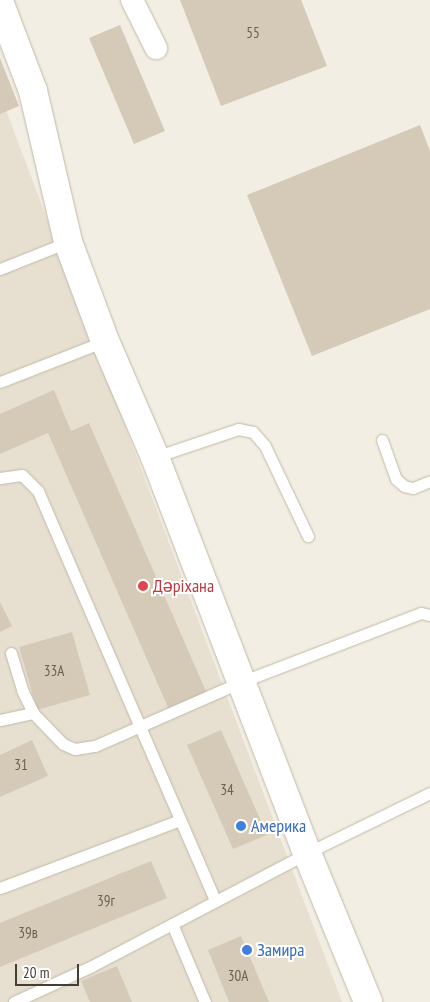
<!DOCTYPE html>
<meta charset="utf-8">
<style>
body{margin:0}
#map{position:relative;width:430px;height:1002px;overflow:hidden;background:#f3eee3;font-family:"PT Sans Narrow",sans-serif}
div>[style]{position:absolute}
.residential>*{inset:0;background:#e7e0d1}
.building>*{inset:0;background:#d5cab8}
.roads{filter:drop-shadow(0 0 1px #c1b9a8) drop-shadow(0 0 1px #c1b9a8)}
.service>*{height:11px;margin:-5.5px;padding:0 5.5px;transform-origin:5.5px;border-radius:5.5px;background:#fff}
.minor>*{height:22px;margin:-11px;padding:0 11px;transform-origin:11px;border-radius:11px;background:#fff}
.tertiary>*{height:28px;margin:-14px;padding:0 14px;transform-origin:14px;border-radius:14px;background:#fff}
.dots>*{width:14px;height:14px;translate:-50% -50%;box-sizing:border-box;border:2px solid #fff;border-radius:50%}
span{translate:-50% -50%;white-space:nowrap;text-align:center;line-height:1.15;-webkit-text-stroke:4px #fff;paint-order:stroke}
.number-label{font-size:15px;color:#696154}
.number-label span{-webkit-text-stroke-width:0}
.health-label{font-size:18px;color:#be3a42}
.left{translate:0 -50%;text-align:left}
.shop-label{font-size:18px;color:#366cbe}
.scale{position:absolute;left:15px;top:964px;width:64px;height:22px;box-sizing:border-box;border:2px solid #453e33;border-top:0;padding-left:6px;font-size:15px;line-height:18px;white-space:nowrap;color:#453e33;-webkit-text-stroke:4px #fff;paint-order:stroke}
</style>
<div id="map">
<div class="residential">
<div style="clip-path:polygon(0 94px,342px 1002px,0 1002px)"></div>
</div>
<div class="building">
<div style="clip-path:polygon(180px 0,301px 0,327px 66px,221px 106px)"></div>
<div style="clip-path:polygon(120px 25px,165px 131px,134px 144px,89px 38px)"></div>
<div style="clip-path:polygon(0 58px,19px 106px,0 114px)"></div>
<div style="clip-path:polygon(420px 125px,430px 151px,430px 309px,312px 356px,247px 195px)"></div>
<div style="clip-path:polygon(54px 390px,71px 431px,89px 423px,208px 696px,170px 712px,48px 433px,0 454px,0 414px)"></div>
<div style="clip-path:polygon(0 602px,12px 626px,0 632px)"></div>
<div style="clip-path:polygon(72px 632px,90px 695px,37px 710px,19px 647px)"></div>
<div style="clip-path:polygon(221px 730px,267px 835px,233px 849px,187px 745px)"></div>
<div style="clip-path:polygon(32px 740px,48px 776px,0 797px,0 755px)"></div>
<div style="clip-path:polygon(151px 861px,167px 898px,0 967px,0 923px)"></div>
<div style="clip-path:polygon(241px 936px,269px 1002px,229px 1002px,208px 950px)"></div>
<div style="clip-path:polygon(117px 966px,132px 1002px,90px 1002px,81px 981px)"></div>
</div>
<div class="roads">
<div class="service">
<div style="left:0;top:269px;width:73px;rotate:-21.7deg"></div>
<div style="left:0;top:382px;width:113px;rotate:-21.3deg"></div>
<div style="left:382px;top:440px;width:41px;rotate:70.3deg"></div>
<div style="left:396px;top:479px;width:11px;rotate:41deg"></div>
<div style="left:404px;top:486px;width:9px;rotate:13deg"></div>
<div style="left:413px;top:488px;width:18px;rotate:-22deg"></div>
<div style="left:155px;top:457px;width:88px;rotate:-18.6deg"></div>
<div style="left:238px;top:429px;width:15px;rotate:11deg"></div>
<div style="left:253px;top:432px;width:18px;rotate:49deg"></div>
<div style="left:265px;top:446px;width:100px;rotate:64.5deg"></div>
<div style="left:0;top:478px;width:22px;rotate:-8deg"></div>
<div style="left:22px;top:475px;width:23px;rotate:45deg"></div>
<div style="left:38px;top:491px;width:447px;rotate:66.6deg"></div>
<div style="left:11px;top:653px;width:39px;rotate:73deg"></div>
<div style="left:22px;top:690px;width:25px;rotate:64deg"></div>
<div style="left:33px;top:713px;width:43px;rotate:45.9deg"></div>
<div style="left:63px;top:744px;width:13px;rotate:23deg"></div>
<div style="left:75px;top:749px;width:20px;rotate:-9deg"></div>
<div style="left:95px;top:746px;width:159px;rotate:-23.7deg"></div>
<div style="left:241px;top:682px;width:193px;rotate:-21deg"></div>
<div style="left:421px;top:613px;width:9px;rotate:13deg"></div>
<div style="left:0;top:720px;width:34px;rotate:-12deg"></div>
<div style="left:0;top:888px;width:192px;rotate:-20.7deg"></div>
<div style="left:172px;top:924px;width:85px;rotate:67.1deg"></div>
<div style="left:14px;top:1002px;width:86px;rotate:-24.8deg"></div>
<div style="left:92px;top:966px;width:243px;rotate:-27.7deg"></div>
<div style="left:307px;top:853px;width:137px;rotate:-26deg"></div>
</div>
<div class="minor">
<div style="left:132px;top:0;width:54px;rotate:63.4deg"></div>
</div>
<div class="tertiary">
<div style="left:0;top:4px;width:93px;rotate:69.2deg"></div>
<div style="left:33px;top:91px;width:155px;rotate:76.9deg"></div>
<div style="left:68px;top:242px;width:106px;rotate:69.5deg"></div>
<div style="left:105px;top:341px;width:126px;rotate:66.7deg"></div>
<div style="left:155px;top:457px;width:424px;rotate:69deg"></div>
<div style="left:307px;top:853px;width:161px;rotate:67.7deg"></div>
</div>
</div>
<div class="dots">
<div style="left:143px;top:586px;background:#e0444e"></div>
<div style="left:241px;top:826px;background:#3f7fe0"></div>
<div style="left:247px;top:950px;background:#3f7fe0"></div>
</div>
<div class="number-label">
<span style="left:253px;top:33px">55</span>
<span style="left:54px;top:671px">33А</span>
<span style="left:21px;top:765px">31</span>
<span style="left:227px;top:790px">34</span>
<span style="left:106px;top:901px">39г</span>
<span style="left:28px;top:933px">39в</span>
<span style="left:238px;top:976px">30А</span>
</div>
<div class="health-label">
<span class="left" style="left:153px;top:586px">Дəріхана</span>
</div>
<div class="shop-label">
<span class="left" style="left:251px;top:826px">Америка</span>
<span class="left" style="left:257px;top:950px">Замира</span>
</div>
<div class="scale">20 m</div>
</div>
